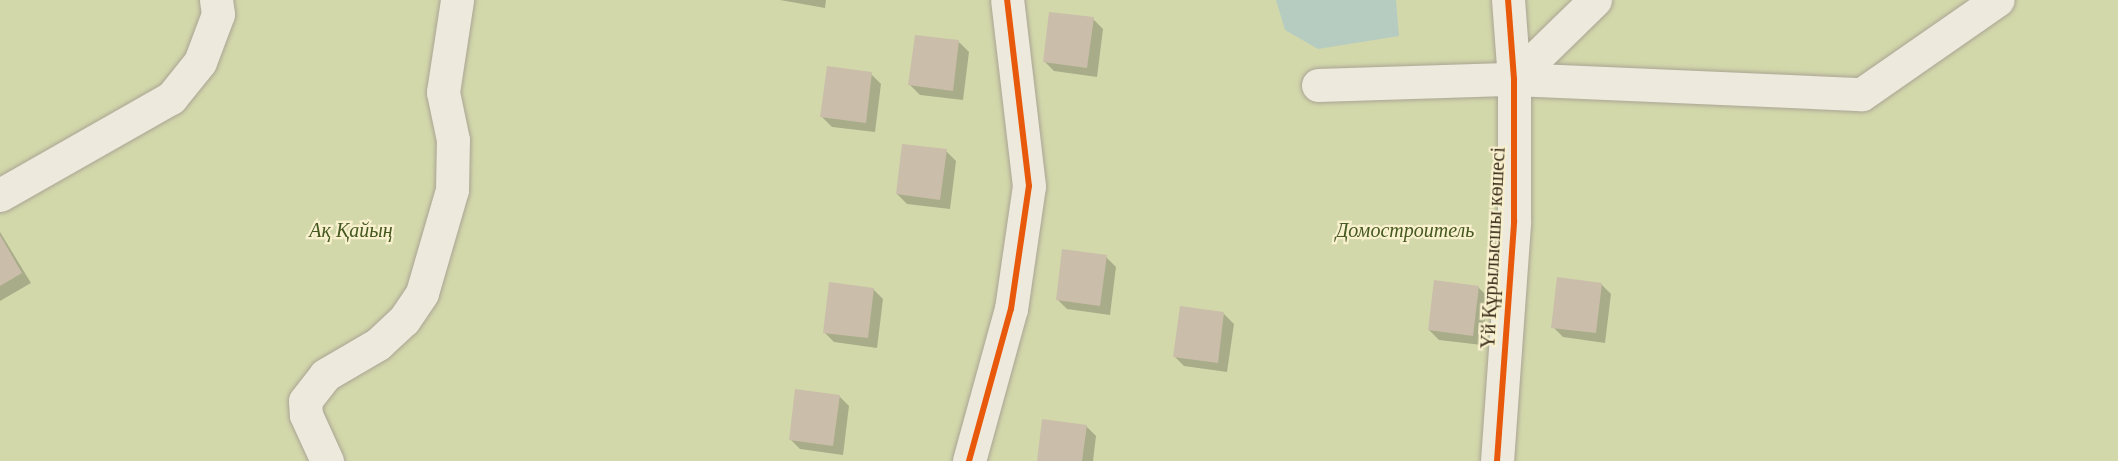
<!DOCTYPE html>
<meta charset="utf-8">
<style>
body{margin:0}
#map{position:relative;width:2118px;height:461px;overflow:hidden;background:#e6e1ca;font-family:"Times New Roman",serif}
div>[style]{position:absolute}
.green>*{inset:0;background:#d3d8ab}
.water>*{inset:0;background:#b6ccc1}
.shadow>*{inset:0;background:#0003}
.building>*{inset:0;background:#cabeaa}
.roads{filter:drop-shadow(0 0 2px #aba494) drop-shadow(0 0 2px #aba494)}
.minor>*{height:33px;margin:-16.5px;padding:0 16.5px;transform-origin:16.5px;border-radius:16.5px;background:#edeadd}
.cycleway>*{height:6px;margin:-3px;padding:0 3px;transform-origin:3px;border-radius:3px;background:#e8590c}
span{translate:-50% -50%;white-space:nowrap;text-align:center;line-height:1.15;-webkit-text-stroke:4.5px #f9f1ce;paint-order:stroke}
.park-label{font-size:20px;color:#44581f;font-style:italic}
.street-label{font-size:20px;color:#3a2d1b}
</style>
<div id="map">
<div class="green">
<div style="clip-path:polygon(0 0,2118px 0,2118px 461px,0 461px)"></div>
</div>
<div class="water">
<div style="clip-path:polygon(1276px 0,1396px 0,1399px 36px,1318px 49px,1285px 30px)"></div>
</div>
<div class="shadow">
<div style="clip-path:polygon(780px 0,826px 0,825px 8px)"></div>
<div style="clip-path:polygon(1093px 19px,1103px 29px,1097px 77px,1054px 71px,1044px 61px)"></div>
<div style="clip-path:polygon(959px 42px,969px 52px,963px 100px,920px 95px,910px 85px)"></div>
<div style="clip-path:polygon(871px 74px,881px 84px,875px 132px,832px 127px,822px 117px)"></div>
<div style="clip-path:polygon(946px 151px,956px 161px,950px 209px,907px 204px,897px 194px)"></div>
<div style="clip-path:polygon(0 232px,31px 283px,0 301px)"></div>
<div style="clip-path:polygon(1106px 257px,1116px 267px,1110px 315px,1067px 309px,1057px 299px)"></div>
<div style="clip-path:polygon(1601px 284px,1611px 294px,1605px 343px,1563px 337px,1553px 327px)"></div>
<div style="clip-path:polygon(1478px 287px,1488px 297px,1482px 345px,1439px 340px,1429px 330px)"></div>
<div style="clip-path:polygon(873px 289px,883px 299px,877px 348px,834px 342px,824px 332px)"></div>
<div style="clip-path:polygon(1224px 314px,1234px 324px,1227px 372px,1184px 366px,1174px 356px)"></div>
<div style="clip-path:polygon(839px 396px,849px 406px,843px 455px,800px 449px,790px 439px)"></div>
<div style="clip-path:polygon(1086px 426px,1096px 436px,1093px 461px,1038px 461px)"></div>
</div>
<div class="building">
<div style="clip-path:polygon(1049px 12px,1094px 17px,1087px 68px,1043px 62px)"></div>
<div style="clip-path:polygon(915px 35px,959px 40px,953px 91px,908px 85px)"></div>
<div style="clip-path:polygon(827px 66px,872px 72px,866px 123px,820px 117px)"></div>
<div style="clip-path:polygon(902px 144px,947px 149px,940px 200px,896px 194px)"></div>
<div style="clip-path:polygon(0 235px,22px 273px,0 286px)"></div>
<div style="clip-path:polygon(1062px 249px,1107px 255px,1100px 306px,1056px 300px)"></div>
<div style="clip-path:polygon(1557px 277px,1602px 283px,1596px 333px,1551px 328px)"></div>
<div style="clip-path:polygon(1434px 280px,1479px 286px,1473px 336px,1428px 330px)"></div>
<div style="clip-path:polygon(829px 282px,874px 288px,868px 338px,823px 333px)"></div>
<div style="clip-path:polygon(1180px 306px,1224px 312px,1218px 363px,1173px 357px)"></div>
<div style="clip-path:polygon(795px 389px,840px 395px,833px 446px,789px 440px)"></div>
<div style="clip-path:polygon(1042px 419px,1087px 425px,1082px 461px,1037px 461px)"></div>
</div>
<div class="roads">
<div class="minor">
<div style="left:1514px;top:79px;width:113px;rotate:-44.3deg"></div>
<div style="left:1318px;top:85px;width:196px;rotate:-1.8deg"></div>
<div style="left:1514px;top:79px;width:348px;rotate:2.5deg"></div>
<div style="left:1862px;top:94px;width:165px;rotate:-34.8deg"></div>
<div style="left:0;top:195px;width:197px;rotate:-29.6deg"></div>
<div style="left:171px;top:98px;width:46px;rotate:-51.1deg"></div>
<div style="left:200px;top:62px;width:51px;rotate:-69.4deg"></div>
<div style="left:218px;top:14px;width:14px;rotate:-98deg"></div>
<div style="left:327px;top:461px;width:51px;rotate:-114.5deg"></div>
<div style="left:306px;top:415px;width:14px;rotate:-94deg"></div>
<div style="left:305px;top:401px;width:33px;rotate:-52deg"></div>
<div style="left:325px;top:375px;width:61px;rotate:-30.3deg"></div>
<div style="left:378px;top:344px;width:35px;rotate:-43deg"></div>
<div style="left:404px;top:320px;width:32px;rotate:-56deg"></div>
<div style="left:422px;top:293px;width:107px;rotate:-73.8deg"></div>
<div style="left:452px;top:190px;width:50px;rotate:-88.9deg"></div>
<div style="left:453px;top:140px;width:49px;rotate:-101.8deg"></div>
<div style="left:443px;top:92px;width:93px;rotate:-81.3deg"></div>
<div style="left:969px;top:461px;width:158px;rotate:-74.6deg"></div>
<div style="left:1011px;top:309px;width:124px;rotate:-81.7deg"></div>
<div style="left:1029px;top:186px;width:187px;rotate:-96.7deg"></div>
<div style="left:1497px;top:461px;width:241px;rotate:-85.9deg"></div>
<div style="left:1514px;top:221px;width:142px;rotate:-90deg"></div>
<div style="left:1514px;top:79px;width:79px;rotate:-94.3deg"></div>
</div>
</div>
<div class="cycleway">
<div style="left:969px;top:461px;width:158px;rotate:-74.6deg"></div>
<div style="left:1011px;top:309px;width:124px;rotate:-81.7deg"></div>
<div style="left:1029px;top:186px;width:187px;rotate:-96.7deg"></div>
<div style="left:1497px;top:461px;width:241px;rotate:-85.9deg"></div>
<div style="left:1514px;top:221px;width:142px;rotate:-90deg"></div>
<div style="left:1514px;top:79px;width:79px;rotate:-94.3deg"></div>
</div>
<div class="park-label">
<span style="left:351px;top:230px">Ақ Қайың</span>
<span style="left:1405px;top:230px">Домостроитель</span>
</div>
<div class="street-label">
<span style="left:1493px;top:248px;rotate:-87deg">Үй Құрылысшы көшесі</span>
</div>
</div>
